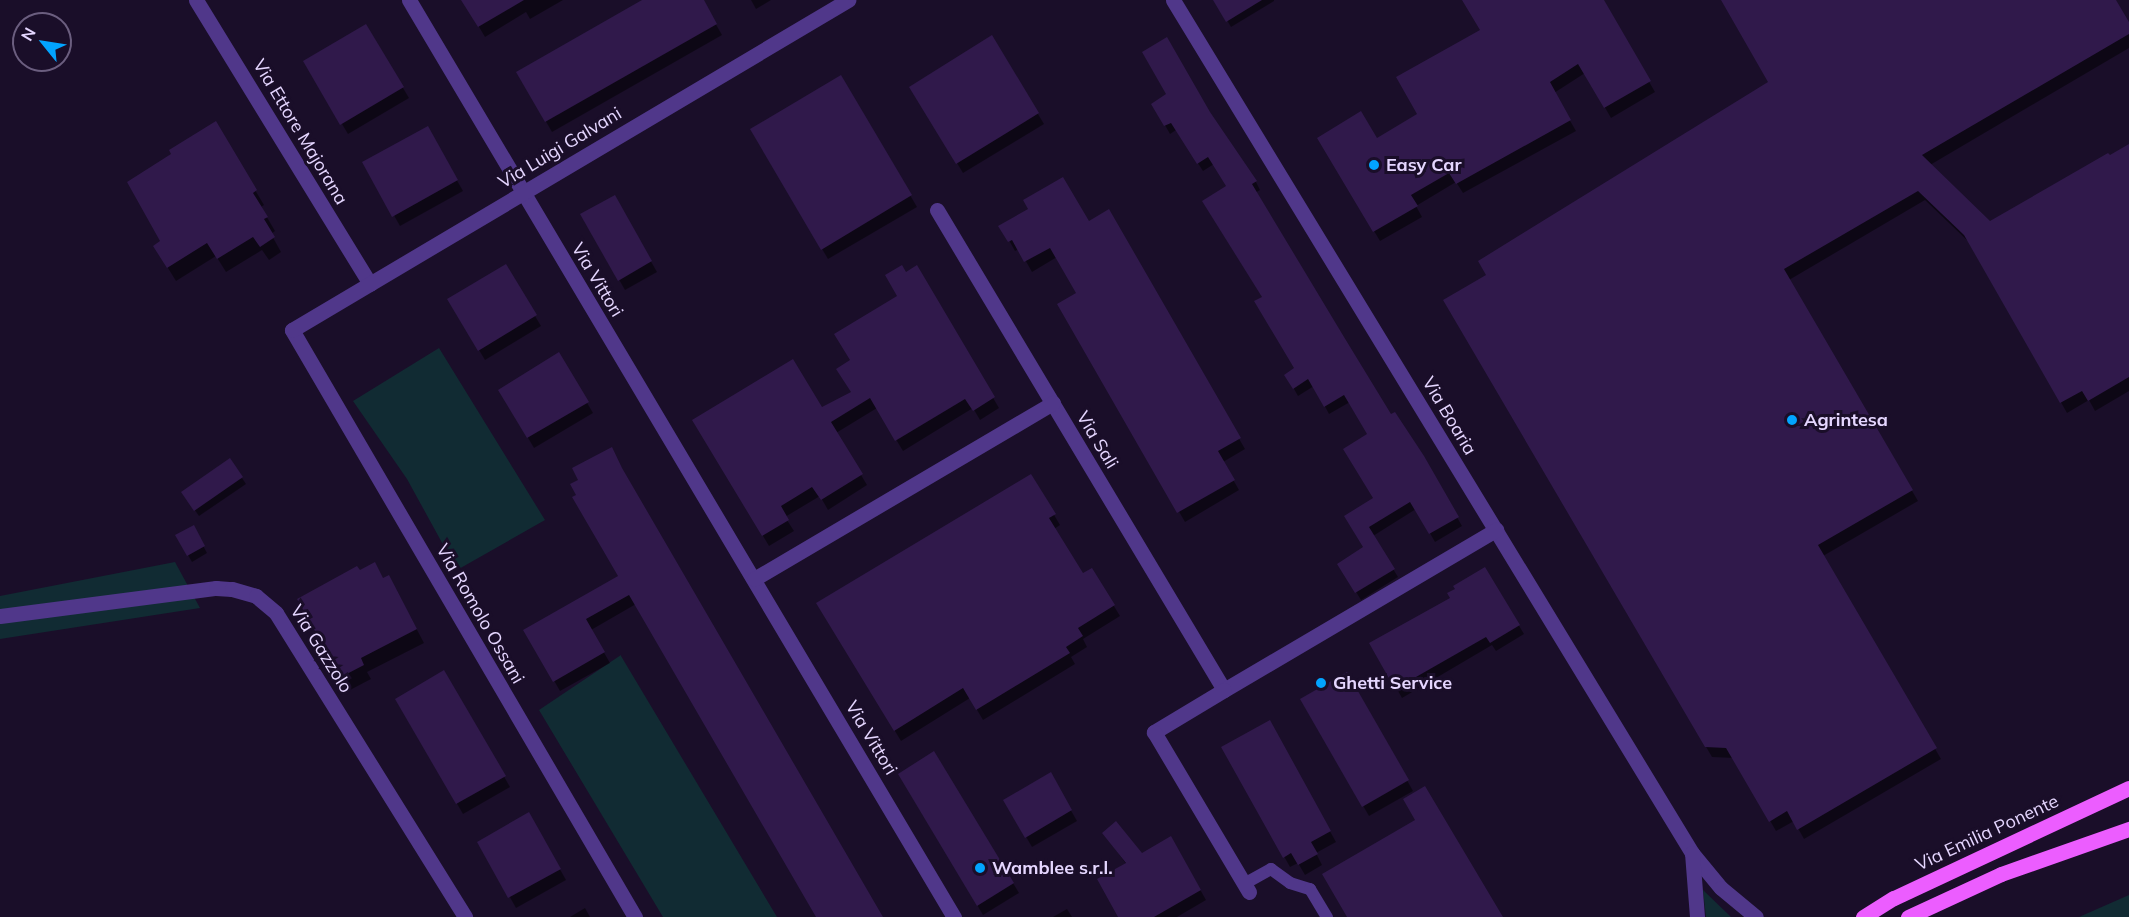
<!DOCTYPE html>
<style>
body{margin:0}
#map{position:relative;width:2129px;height:917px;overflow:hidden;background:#1a0e29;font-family:Mulish,sans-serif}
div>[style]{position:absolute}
.green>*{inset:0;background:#112b33}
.shadow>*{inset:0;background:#0007}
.building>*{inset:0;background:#30194b}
.lane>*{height:12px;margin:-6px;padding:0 6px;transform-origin:6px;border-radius:6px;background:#50378a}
.street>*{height:15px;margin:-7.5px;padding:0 7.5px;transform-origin:7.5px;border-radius:7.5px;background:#50378a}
.primary>*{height:15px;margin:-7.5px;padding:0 7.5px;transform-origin:7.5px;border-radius:7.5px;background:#ec5dff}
.dots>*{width:16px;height:16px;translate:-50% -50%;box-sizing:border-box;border:3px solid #1a0e29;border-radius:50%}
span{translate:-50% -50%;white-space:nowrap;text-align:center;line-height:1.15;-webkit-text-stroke:6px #1a0e29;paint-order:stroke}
.street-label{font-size:18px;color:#e5d6ff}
.poi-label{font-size:18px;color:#e5d6ff;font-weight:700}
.left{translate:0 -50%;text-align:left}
.north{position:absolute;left:12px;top:12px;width:60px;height:60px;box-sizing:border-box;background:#1a0e29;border:2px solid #6b5e7f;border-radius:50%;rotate:300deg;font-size:16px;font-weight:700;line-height:24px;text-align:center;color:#e5d6ff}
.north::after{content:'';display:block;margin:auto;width:21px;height:27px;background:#02a4ff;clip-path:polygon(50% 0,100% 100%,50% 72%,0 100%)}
</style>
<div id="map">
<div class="green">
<div style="clip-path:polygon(439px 348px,545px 520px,457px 570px,407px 479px,353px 401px)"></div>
<div style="clip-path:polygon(175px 562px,200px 608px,0 639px,0 596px)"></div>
<div style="clip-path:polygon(621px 655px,621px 656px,777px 917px,663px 917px,539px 710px)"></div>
<div style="clip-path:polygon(1703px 890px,1731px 917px,1706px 917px)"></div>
<div style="clip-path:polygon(2129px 895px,2129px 917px,2079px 917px)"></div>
</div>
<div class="shadow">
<div style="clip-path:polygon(463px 0,563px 0,530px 19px,526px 12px,485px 37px)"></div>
<div style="clip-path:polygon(645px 0,702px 0,722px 35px,552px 132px,518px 73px)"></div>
<div style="clip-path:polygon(751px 0,771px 0,756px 9px)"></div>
<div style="clip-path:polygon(1215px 0,1274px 0,1274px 1px,1231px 27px)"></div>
<div style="clip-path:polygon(1499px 0,1602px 0,1655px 92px,1611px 118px,1585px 73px,1554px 93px,1576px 131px,1463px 193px,1456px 182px,1416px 206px,1422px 217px,1380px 241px,1319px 139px,1377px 140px,1419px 115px,1482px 31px)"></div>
<div style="clip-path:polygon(1722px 0,2114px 0,2129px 25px,2129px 48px,1930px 165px,1989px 223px,2129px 146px,2129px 391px,2095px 411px,2089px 400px,2067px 413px,1972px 245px,1925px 200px,1789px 280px,1918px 501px,1823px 556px,1941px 759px,1804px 839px,1794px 821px,1776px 831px,1734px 758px,1712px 757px,1445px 301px,1488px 276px,1770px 82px)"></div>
<div style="clip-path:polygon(366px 26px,409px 98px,348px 134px,305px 62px)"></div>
<div style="clip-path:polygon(992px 38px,1044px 124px,963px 173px,911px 87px)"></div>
<div style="clip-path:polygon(841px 77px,917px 207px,828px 259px,752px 130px)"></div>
<div style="clip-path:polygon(1153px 104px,1209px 114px,1256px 182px,1260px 190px,1255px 193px,1391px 416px,1422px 456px,1462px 526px,1435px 542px,1416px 509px,1373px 536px,1398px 577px,1361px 600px,1339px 564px,1365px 548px,1346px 516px,1376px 505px,1369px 435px,1350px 402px,1329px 414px,1314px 386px,1298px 396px,1286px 375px,1296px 369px,1264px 298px,1228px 187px,1214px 164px,1203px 171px,1176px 130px,1170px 134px)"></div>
<div style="clip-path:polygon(215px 123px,264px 205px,261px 207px,275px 231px,271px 234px,281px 252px,269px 260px,262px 250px,226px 272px,216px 256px,176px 281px,163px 260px,162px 241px,173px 154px)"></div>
<div style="clip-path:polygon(427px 128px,463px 191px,400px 226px,364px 163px)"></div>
<div style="clip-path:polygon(614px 197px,657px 272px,625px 290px,582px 215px)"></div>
<div style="clip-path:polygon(1108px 211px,1245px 449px,1223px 462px,1239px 490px,1185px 522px,1059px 305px,1078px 294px,1057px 257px,1032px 272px,1019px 249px,1015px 251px,1001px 226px,1088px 223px)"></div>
<div style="clip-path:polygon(505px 266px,541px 326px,485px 360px,449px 300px)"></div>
<div style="clip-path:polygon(916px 267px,999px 408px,980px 420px,973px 408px,903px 451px,877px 408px,836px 433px,867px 485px,828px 510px,820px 496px,785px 517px,794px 531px,769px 546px,694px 421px,822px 409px,853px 393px,852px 361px,899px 297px,905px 274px)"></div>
<div style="clip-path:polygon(559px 355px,593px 413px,534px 448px,500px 390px)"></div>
<div style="clip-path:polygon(1031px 476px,1060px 525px,1054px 529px,1082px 575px,1092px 570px,1120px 616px,1083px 639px,1087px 647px,1071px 657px,1075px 664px,983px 720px,970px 698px,901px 741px,818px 604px)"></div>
<div style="clip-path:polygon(242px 478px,246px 484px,199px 516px,187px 499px)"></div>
<div style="clip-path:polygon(193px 527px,207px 553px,192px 562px,177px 536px)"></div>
<div style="clip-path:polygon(1485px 569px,1524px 634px,1496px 651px,1492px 645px,1402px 698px,1371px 643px,1452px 599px)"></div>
<div style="clip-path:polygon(359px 572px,383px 580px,396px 590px,424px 643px,367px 672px,371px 679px,350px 690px,299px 599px)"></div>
<div style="clip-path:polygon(620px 576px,881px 917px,818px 917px,636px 604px,591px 630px,610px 663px,560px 691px,525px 630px)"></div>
<div style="clip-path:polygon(444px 672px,510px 787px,463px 814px,397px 700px)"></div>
<div style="clip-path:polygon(1347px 674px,1413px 791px,1369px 816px,1302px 700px)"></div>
<div style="clip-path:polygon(1269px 722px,1336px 842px,1316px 853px,1322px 865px,1305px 875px,1298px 863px,1290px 867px,1223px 747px)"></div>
<div style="clip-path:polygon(934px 753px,1019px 893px,983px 915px,900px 774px)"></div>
<div style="clip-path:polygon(1050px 774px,1077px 821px,1032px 847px,1005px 801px)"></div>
<div style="clip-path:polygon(529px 814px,566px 880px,516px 908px,479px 842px)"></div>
<div style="clip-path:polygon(1104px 833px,1142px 855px,1171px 838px,1206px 900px,1177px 917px,1120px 917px,1126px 864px)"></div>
<div style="clip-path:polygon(585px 908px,590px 917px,570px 917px)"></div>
<div style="clip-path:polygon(1067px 909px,1072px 917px,1053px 917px)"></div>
</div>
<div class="building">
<div style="clip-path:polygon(461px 0,524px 0,478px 27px)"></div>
<div style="clip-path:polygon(642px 0,704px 0,717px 24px,545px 122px,516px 72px)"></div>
<div style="clip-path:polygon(1213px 0,1262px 0,1226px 22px)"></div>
<div style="clip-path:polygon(1462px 0,1604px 0,1651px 81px,1604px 108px,1578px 64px,1550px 82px,1571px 120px,1456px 184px,1449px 173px,1411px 195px,1418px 206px,1373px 232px,1317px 138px,1361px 111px,1377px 138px,1417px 114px,1396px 77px,1480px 30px)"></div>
<div style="clip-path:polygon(1721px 0,2116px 0,2129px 22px,2129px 34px,1922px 155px,1990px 221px,2108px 153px,2110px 155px,2129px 144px,2129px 377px,2088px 401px,2082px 391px,2060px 403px,1964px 235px,1918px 191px,1784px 269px,1913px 490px,1818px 545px,1937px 748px,1797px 830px,1787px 811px,1769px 822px,1726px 748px,1705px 747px,1443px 300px,1486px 275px,1478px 261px,1768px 82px)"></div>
<div style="clip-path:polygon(366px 24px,404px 87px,340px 125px,303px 61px)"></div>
<div style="clip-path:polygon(992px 35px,1039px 113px,956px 164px,909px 87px)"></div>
<div style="clip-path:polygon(1167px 37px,1210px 112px,1257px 181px,1252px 184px,1344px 337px,1391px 414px,1395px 412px,1424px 456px,1459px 517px,1429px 534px,1410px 502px,1369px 527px,1395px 569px,1355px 593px,1337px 564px,1363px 547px,1344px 516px,1373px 498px,1343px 449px,1367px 434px,1344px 395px,1324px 407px,1308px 379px,1293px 389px,1284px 375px,1294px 368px,1254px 301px,1262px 297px,1202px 201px,1226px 186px,1208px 157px,1197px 164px,1171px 123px,1164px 126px,1151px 104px,1166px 94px,1142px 52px)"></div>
<div style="clip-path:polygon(841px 75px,912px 195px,821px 250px,750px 129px)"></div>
<div style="clip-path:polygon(216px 121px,257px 190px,253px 193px,268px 217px,264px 219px,275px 237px,260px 247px,253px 237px,217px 259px,207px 243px,167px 268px,153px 246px,160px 241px,127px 182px,171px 154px,169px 150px)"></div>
<div style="clip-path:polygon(428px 126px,458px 180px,392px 217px,362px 162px)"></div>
<div style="clip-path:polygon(1063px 177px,1089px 221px,1109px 209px,1241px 438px,1218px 451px,1235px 480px,1177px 513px,1057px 304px,1076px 293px,1050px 248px,1024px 262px,1012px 240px,1008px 242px,998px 226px,1028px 209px,1023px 200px)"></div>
<div style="clip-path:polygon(615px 195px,652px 261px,618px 281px,580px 214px)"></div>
<div style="clip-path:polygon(506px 264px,537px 315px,478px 351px,447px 299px)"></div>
<div style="clip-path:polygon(902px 265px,906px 272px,917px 265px,995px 397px,973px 411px,965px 399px,895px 441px,870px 398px,831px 422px,863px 474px,821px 500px,812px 487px,781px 506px,789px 520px,762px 536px,692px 420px,793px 359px,822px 407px,851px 392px,836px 369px,850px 360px,834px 334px,897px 296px,885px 275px)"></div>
<div style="clip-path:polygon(559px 352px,589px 402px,527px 438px,498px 390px)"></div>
<div style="clip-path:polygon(612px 447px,622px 468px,883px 917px,816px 917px,629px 595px,586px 619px,605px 652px,553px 682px,523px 630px,618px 576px,572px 497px,576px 495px,570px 484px,578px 480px,572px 468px)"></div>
<div style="clip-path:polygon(230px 458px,243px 477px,194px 511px,181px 492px)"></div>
<div style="clip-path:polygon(1031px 474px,1056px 514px,1049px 518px,1083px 573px,1092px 568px,1115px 605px,1078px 628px,1083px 636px,1066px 647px,1070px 653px,976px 710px,963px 688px,894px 731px,816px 603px)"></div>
<div style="clip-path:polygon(194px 525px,205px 546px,187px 556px,175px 535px)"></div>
<div style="clip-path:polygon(375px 562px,383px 578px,389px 575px,417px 629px,361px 658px,364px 665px,341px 677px,297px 599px,357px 566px,360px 570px)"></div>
<div style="clip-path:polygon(1485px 567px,1520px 625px,1490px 643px,1486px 637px,1395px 689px,1369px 643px,1450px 598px,1447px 593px,1455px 589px,1453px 586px)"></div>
<div style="clip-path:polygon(444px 670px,506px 776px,456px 804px,395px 699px)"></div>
<div style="clip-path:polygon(1347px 672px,1409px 780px,1362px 807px,1300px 699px)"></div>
<div style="clip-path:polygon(1270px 720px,1331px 831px,1311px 842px,1318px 854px,1298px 865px,1291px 853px,1283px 858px,1221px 747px)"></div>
<div style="clip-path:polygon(934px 751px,1014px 883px,977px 906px,898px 774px)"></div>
<div style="clip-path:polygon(1051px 772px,1072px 810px,1025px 838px,1003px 800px)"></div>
<div style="clip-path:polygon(1425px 786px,1503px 917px,1347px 917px,1322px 874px,1415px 820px,1403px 799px)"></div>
<div style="clip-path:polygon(529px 812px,561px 869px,508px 898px,477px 842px)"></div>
<div style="clip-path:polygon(1116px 821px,1142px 853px,1171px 836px,1201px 890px,1154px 917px,1118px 917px,1097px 879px,1126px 863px,1102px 833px)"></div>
</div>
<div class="lane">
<div style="left:1244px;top:884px;width:31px;rotate:-29deg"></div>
<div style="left:1271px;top:869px;width:24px;rotate:36deg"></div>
<div style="left:1290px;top:883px;width:21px;rotate:17deg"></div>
<div style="left:1310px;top:889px;width:33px;rotate:59deg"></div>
</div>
<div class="street">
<div style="left:196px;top:0;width:333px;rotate:58.5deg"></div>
<div style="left:409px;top:0;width:1067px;rotate:59.28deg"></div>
<div style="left:1173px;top:0;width:998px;rotate:58.68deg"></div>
<div style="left:1692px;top:853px;width:45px;rotate:50.4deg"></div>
<div style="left:1721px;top:888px;width:45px;rotate:39.6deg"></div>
<div style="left:937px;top:210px;width:559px;rotate:59.12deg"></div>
<div style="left:1224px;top:690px;width:316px;rotate:-30.5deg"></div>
<div style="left:754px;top:579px;width:347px;rotate:-30.5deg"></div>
<div style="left:0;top:616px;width:218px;rotate:-7.4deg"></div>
<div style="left:216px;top:588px;width:16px;rotate:4deg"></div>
<div style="left:232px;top:589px;width:25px;rotate:16deg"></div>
<div style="left:256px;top:596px;width:26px;rotate:40deg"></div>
<div style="left:276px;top:613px;width:358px;rotate:58.1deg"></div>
<div style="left:1224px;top:690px;width:82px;rotate:149deg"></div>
<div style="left:1154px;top:732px;width:186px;rotate:59.3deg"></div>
<div style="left:1692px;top:853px;width:64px;rotate:85.5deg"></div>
<div style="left:635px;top:917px;width:680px;rotate:-120.3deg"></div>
<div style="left:292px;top:330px;width:647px;rotate:-30.69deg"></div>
</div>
<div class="primary">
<div style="left:1863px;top:917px;width:36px;rotate:-32deg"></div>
<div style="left:1894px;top:898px;width:259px;rotate:-25.1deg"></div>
<div style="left:1908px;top:917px;width:102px;rotate:-24.8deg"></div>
<div style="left:2001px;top:874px;width:136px;rotate:-19.4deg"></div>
</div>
<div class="dots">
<div style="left:1374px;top:165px;background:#02a4ff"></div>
<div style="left:1792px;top:420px;background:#02a4ff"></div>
<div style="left:1321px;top:683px;background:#02a4ff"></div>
<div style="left:980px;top:868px;background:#02a4ff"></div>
</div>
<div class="street-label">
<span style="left:300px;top:132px;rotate:59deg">Via Ettore Majorana</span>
<span style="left:560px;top:148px;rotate:-31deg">Via Luigi Galvani</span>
<span style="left:597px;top:280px;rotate:59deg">Via Vittori</span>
<span style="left:1449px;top:416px;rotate:59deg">Via Boaria</span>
<span style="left:1097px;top:440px;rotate:59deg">Via Sali</span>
<span style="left:480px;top:614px;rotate:60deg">Via Romolo Ossani</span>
<span style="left:321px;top:649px;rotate:58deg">Via Gazzolo</span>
<span style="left:871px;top:738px;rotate:59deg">Via Vittori</span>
<span style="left:1987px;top:833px;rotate:-25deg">Via Emilia Ponente</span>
</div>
<div class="poi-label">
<span class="left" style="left:1386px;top:165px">Easy Car</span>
<span class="left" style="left:1804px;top:420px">Agrintesa</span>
<span class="left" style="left:1333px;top:683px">Ghetti Service</span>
<span class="left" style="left:992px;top:868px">Wamblee s.r.l.</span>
</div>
<div class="north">N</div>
</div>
